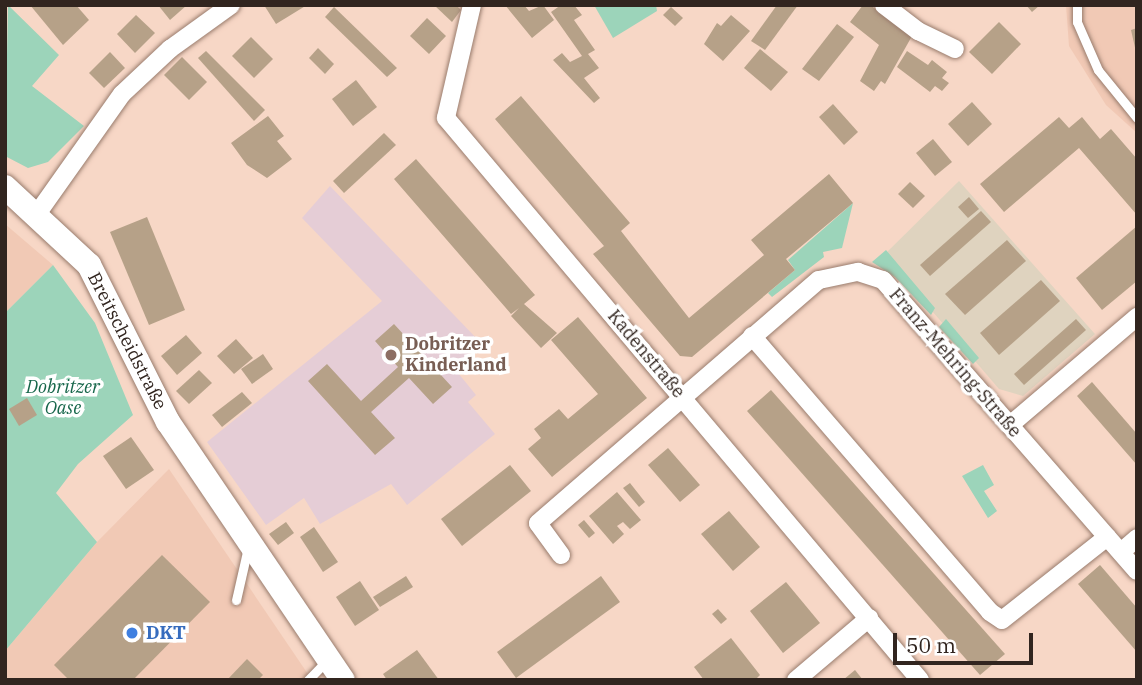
<!DOCTYPE html>
<meta charset="utf-8">
<style>
body{margin:0}
#map{position:relative;width:1142px;height:685px;overflow:hidden;background:#f7d7c6;font-family:"IBM Plex Serif",serif}
div>[style]{position:absolute}
.built>*{inset:0;background:#f1c9b5}
.industrial>*{inset:0;background:#dfd3bf}
.education>*{inset:0;background:#e5cdd6}
.green>*{inset:0;background:#9cd4ba}
.building>*{inset:0;background:#b6a188}
.roads{filter:drop-shadow(0 0 2px #997c6d) drop-shadow(0 0 2px #997c6d)}
.service>*{height:9px;margin:-4.5px;padding:0 4.5px;transform-origin:4.5px;border-radius:4.5px;background:#fff}
.minor>*{height:18px;margin:-9px;padding:0 9px;transform-origin:9px;border-radius:9px;background:#fff}
.secondary>*{height:24px;margin:-12px;padding:0 12px;transform-origin:12px;border-radius:12px;background:#fff}
.dots>*{width:19px;height:19px;translate:-50% -50%;box-sizing:border-box;border:4px solid #fff;border-radius:50%}
span{translate:-50% -50%;white-space:nowrap;text-align:center;line-height:1.15;-webkit-text-stroke:7px #fff;paint-order:stroke}
.street-label{font-size:18px;color:#31251f}
.education-label{font-size:18px;color:#785e54;font-weight:700}
.left{translate:0 -50%;text-align:left}
.park-label{font-size:18px;color:#16664a;font-style:italic}
.shop-label{font-size:18px;color:#366cbe;font-weight:700}
.frame{position:absolute;inset:0;border:7px solid #31251f;pointer-events:none}
.scale{position:absolute;left:893px;top:633px;width:140px;height:32px;box-sizing:border-box;border:4px solid #31251f;border-top:0;padding-left:9px;font-size:21px;line-height:24px;white-space:nowrap;color:#31251f;-webkit-text-stroke:5px #fff;paint-order:stroke}
</style>
<div id="map">
<div class="built">
<div style="clip-path:polygon(1066px 5px,1137px 5px,1137px 133px,1106px 105px,1069px 46px)"></div>
<div style="clip-path:polygon(5px 224px,53px 265px,5px 313px)"></div>
<div style="clip-path:polygon(169px 469px,312px 680px,5px 680px,5px 651px,97px 542px)"></div>
</div>
<div class="industrial">
<div style="clip-path:polygon(959px 181px,1095px 334px,1023px 396px,999px 389px,884px 255px)"></div>
</div>
<div class="education">
<div style="clip-path:polygon(330px 186px,480px 342px,454px 368px,476px 395px,468px 402px,495px 434px,407px 505px,391px 484px,320px 524px,304px 498px,266px 525px,207px 442px,382px 301px,302px 218px)"></div>
</div>
<div class="green">
<div style="clip-path:polygon(8px 5px,59px 55px,32px 86px,84px 126px,48px 162px,28px 168px,5px 156px)"></div>
<div style="clip-path:polygon(594px 5px,656px 5px,657px 11px,613px 38px)"></div>
<div style="clip-path:polygon(853px 203px,842px 248px,823px 252px,824px 257px,772px 297px,768px 293px,795px 270px,788px 260px)"></div>
<div style="clip-path:polygon(886px 250px,935px 308px,931px 315px,895px 277px,872px 262px)"></div>
<div style="clip-path:polygon(53px 265px,95px 323px,133px 415px,78px 464px,56px 493px,97px 542px,5px 651px,5px 313px)"></div>
<div style="clip-path:polygon(946px 319px,979px 358px,973px 364px,939px 327px)"></div>
<div style="clip-path:polygon(983px 465px,994px 485px,984px 491px,997px 511px,988px 518px,962px 476px)"></div>
</div>
<div class="building">
<div style="clip-path:polygon(30px 5px,76px 5px,89px 20px,63px 45px)"></div>
<div style="clip-path:polygon(158px 5px,187px 5px,170px 20px)"></div>
<div style="clip-path:polygon(264px 5px,307px 5px,276px 24px)"></div>
<div style="clip-path:polygon(434px 5px,456px 5px,461px 10px,452px 22px)"></div>
<div style="clip-path:polygon(505px 5px,524px 5px,529px 11px,543px 5px,554px 20px,532px 38px)"></div>
<div style="clip-path:polygon(561px 5px,574px 5px,582px 15px,574px 20px,595px 50px,588px 54px,599px 68px,584px 78px,600px 98px,594px 103px,553px 60px,562px 53px,570px 62px,582px 56px,551px 12px)"></div>
<div style="clip-path:polygon(777px 5px,798px 5px,765px 50px,751px 41px)"></div>
<div style="clip-path:polygon(863px 5px,870px 5px,912px 36px,885px 84px,881px 81px,874px 91px,860px 81px,879px 45px,850px 22px)"></div>
<div style="clip-path:polygon(1026px 5px,1040px 5px,1032px 12px)"></div>
<div style="clip-path:polygon(334px 7px,397px 68px,387px 77px,325px 17px)"></div>
<div style="clip-path:polygon(671px 7px,683px 18px,675px 26px,663px 15px)"></div>
<div style="clip-path:polygon(136px 15px,155px 33px,135px 53px,117px 34px)"></div>
<div style="clip-path:polygon(731px 15px,750px 31px,723px 61px,704px 44px,717px 23px,721px 26px)"></div>
<div style="clip-path:polygon(427px 18px,446px 36px,429px 54px,410px 36px)"></div>
<div style="clip-path:polygon(999px 22px,1021px 44px,992px 74px,969px 52px)"></div>
<div style="clip-path:polygon(837px 24px,854px 37px,819px 81px,802px 69px)"></div>
<div style="clip-path:polygon(1137px 28px,1137px 52px,1136px 52px,1131px 30px)"></div>
<div style="clip-path:polygon(251px 37px,273px 59px,254px 78px,232px 56px)"></div>
<div style="clip-path:polygon(318px 48px,334px 64px,325px 74px,309px 58px)"></div>
<div style="clip-path:polygon(760px 49px,788px 72px,771px 91px,744px 68px)"></div>
<div style="clip-path:polygon(206px 51px,265px 110px,254px 121px,198px 58px)"></div>
<div style="clip-path:polygon(907px 51px,928px 65px,932px 60px,947px 72px,942px 78px,949px 83px,942px 91px,935px 86px,930px 92px,897px 67px)"></div>
<div style="clip-path:polygon(110px 52px,125px 68px,104px 88px,89px 73px)"></div>
<div style="clip-path:polygon(182px 57px,207px 82px,189px 100px,164px 75px)"></div>
<div style="clip-path:polygon(356px 80px,377px 107px,353px 126px,332px 99px)"></div>
<div style="clip-path:polygon(521px 96px,630px 223px,621px 231px,689px 318px,764px 255px,751px 240px,829px 174px,853px 203px,786px 259px,795px 270px,692px 357px,680px 356px,593px 254px,604px 246px,495px 119px)"></div>
<div style="clip-path:polygon(972px 102px,992px 124px,968px 146px,948px 124px)"></div>
<div style="clip-path:polygon(833px 104px,858px 132px,844px 145px,819px 117px)"></div>
<div style="clip-path:polygon(268px 116px,284px 136px,277px 141px,292px 159px,267px 178px,247px 165px,231px 143px)"></div>
<div style="clip-path:polygon(1059px 117px,1069px 128px,1082px 117px,1100px 139px,1111px 129px,1137px 159px,1137px 215px,1079px 148px,1004px 212px,980px 184px)"></div>
<div style="clip-path:polygon(384px 133px,396px 145px,344px 193px,333px 181px)"></div>
<div style="clip-path:polygon(933px 139px,952px 162px,935px 176px,916px 153px)"></div>
<div style="clip-path:polygon(416px 159px,535px 295px,524px 304px,557px 333px,541px 348px,511px 316px,519px 308px,511px 314px,394px 179px)"></div>
<div style="clip-path:polygon(910px 182px,925px 196px,913px 208px,898px 194px)"></div>
<div style="clip-path:polygon(969px 197px,979px 209px,968px 218px,958px 207px)"></div>
<div style="clip-path:polygon(981px 211px,991px 222px,930px 276px,920px 265px)"></div>
<div style="clip-path:polygon(147px 217px,185px 310px,149px 325px,110px 232px)"></div>
<div style="clip-path:polygon(1137px 226px,1137px 281px,1102px 310px,1076px 278px)"></div>
<div style="clip-path:polygon(1007px 240px,1026px 261px,965px 315px,945px 294px)"></div>
<div style="clip-path:polygon(1041px 280px,1060px 301px,999px 355px,980px 333px)"></div>
<div style="clip-path:polygon(578px 317px,647px 398px,552px 477px,528px 449px,541px 438px,534px 429px,559px 409px,568px 419px,598px 394px,551px 340px)"></div>
<div style="clip-path:polygon(1076px 319px,1086px 330px,1024px 385px,1014px 374px)"></div>
<div style="clip-path:polygon(394px 324px,452px 387px,433px 404px,409px 378px,371px 412px,395px 438px,375px 455px,308px 381px,327px 364px,361px 401px,398px 367px,375px 341px)"></div>
<div style="clip-path:polygon(186px 335px,202px 353px,177px 375px,161px 356px)"></div>
<div style="clip-path:polygon(236px 339px,253px 358px,234px 374px,217px 356px)"></div>
<div style="clip-path:polygon(263px 354px,273px 369px,252px 384px,241px 369px)"></div>
<div style="clip-path:polygon(199px 370px,212px 383px,189px 404px,176px 391px)"></div>
<div style="clip-path:polygon(1092px 382px,1137px 434px,1137px 465px,1077px 396px)"></div>
<div style="clip-path:polygon(771px 390px,1005px 654px,980px 675px,747px 411px)"></div>
<div style="clip-path:polygon(242px 392px,252px 403px,222px 427px,212px 415px)"></div>
<div style="clip-path:polygon(27px 398px,37px 415px,19px 426px,9px 409px)"></div>
<div style="clip-path:polygon(131px 437px,154px 470px,126px 489px,103px 456px)"></div>
<div style="clip-path:polygon(668px 448px,700px 485px,680px 502px,648px 465px)"></div>
<div style="clip-path:polygon(510px 465px,531px 491px,462px 546px,441px 519px)"></div>
<div style="clip-path:polygon(630px 483px,645px 502px,639px 507px,623px 488px)"></div>
<div style="clip-path:polygon(617px 492px,641px 520px,630px 529px,623px 522px,617px 526px,624px 534px,613px 544px,589px 516px)"></div>
<div style="clip-path:polygon(729px 511px,760px 547px,733px 571px,701px 534px)"></div>
<div style="clip-path:polygon(584px 520px,595px 533px,589px 538px,578px 525px)"></div>
<div style="clip-path:polygon(286px 522px,294px 533px,278px 545px,269px 534px)"></div>
<div style="clip-path:polygon(314px 527px,338px 562px,323px 572px,300px 537px)"></div>
<div style="clip-path:polygon(162px 555px,210px 602px,133px 680px,69px 680px,54px 665px)"></div>
<div style="clip-path:polygon(1100px 565px,1137px 608px,1137px 652px,1078px 584px)"></div>
<div style="clip-path:polygon(406px 576px,413px 587px,380px 607px,373px 597px)"></div>
<div style="clip-path:polygon(601px 576px,620px 602px,516px 678px,497px 652px)"></div>
<div style="clip-path:polygon(360px 581px,379px 610px,355px 626px,336px 597px)"></div>
<div style="clip-path:polygon(786px 582px,820px 623px,783px 653px,750px 611px)"></div>
<div style="clip-path:polygon(718px 609px,727px 619px,721px 624px,712px 614px)"></div>
<div style="clip-path:polygon(731px 638px,760px 675px,755px 680px,704px 680px,694px 667px)"></div>
<div style="clip-path:polygon(417px 650px,439px 680px,387px 680px,383px 674px)"></div>
<div style="clip-path:polygon(247px 659px,263px 675px,258px 680px,227px 680px)"></div>
<div style="clip-path:polygon(855px 670px,863px 680px,843px 680px)"></div>
</div>
<div class="roads">
<div class="service">
<div style="left:1077px;top:5px;width:17px;rotate:90deg"></div>
<div style="left:1077px;top:22px;width:52px;rotate:66.4deg"></div>
<div style="left:1098px;top:70px;width:62px;rotate:50.9deg"></div>
<div style="left:236px;top:600px;width:54px;rotate:-77.2deg"></div>
<div style="left:308px;top:680px;width:28px;rotate:-46deg"></div>
</div>
<div class="minor">
<div style="left:472px;top:5px;width:116px;rotate:103deg"></div>
<div style="left:446px;top:118px;width:735px;rotate:49.86deg"></div>
<div style="left:884px;top:5px;width:43px;rotate:37.4deg"></div>
<div style="left:918px;top:31px;width:41px;rotate:25.9deg"></div>
<div style="left:37px;top:214px;width:147px;rotate:-54.7deg"></div>
<div style="left:122px;top:94px;width:66px;rotate:-43.2deg"></div>
<div style="left:170px;top:49px;width:75px;rotate:-35.8deg"></div>
<div style="left:752px;top:336px;width:364px;rotate:49.2deg"></div>
<div style="left:990px;top:612px;width:14px;rotate:34deg"></div>
<div style="left:1002px;top:620px;width:134px;rotate:-38.3deg"></div>
<div style="left:1010px;top:425px;width:167px;rotate:-40.4deg"></div>
<div style="left:1121px;top:552px;width:21px;rotate:-41deg"></div>
<div style="left:561px;top:555px;width:39px;rotate:-126deg"></div>
<div style="left:538px;top:523px;width:371px;rotate:-40.9deg"></div>
<div style="left:819px;top:280px;width:40px;rotate:-12deg"></div>
<div style="left:858px;top:272px;width:26px;rotate:18deg"></div>
<div style="left:883px;top:280px;width:386px;rotate:48.9deg"></div>
<div style="left:796px;top:680px;width:96px;rotate:-40.3deg"></div>
</div>
<div class="secondary">
<div style="left:5px;top:187px;width:115px;rotate:42.9deg"></div>
<div style="left:89px;top:265px;width:176px;rotate:63.3deg"></div>
<div style="left:168px;top:422px;width:312px;rotate:55.9deg"></div>
</div>
</div>
<div class="dots">
<div style="left:391px;top:355px;background:#8d6e63"></div>
<div style="left:132px;top:633px;background:#3f7fe0"></div>
</div>
<div class="street-label">
<span style="left:127px;top:341px;rotate:63deg">Breitscheidstraße</span>
<span style="left:646px;top:354px;rotate:50deg">Kadenstraße</span>
<span style="left:955px;top:363px;rotate:49deg">Franz-Mehring-Straße</span>
</div>
<div class="education-label">
<span class="left" style="left:405px;top:355px">Dobritzer<br>Kinderland</span>
</div>
<div class="park-label">
<span style="left:63px;top:398px">Dobritzer<br>Oase</span>
</div>
<div class="shop-label">
<span class="left" style="left:146px;top:633px">DKT</span>
</div>
<div class="frame"></div>
<div class="scale">50 m</div>
</div>
